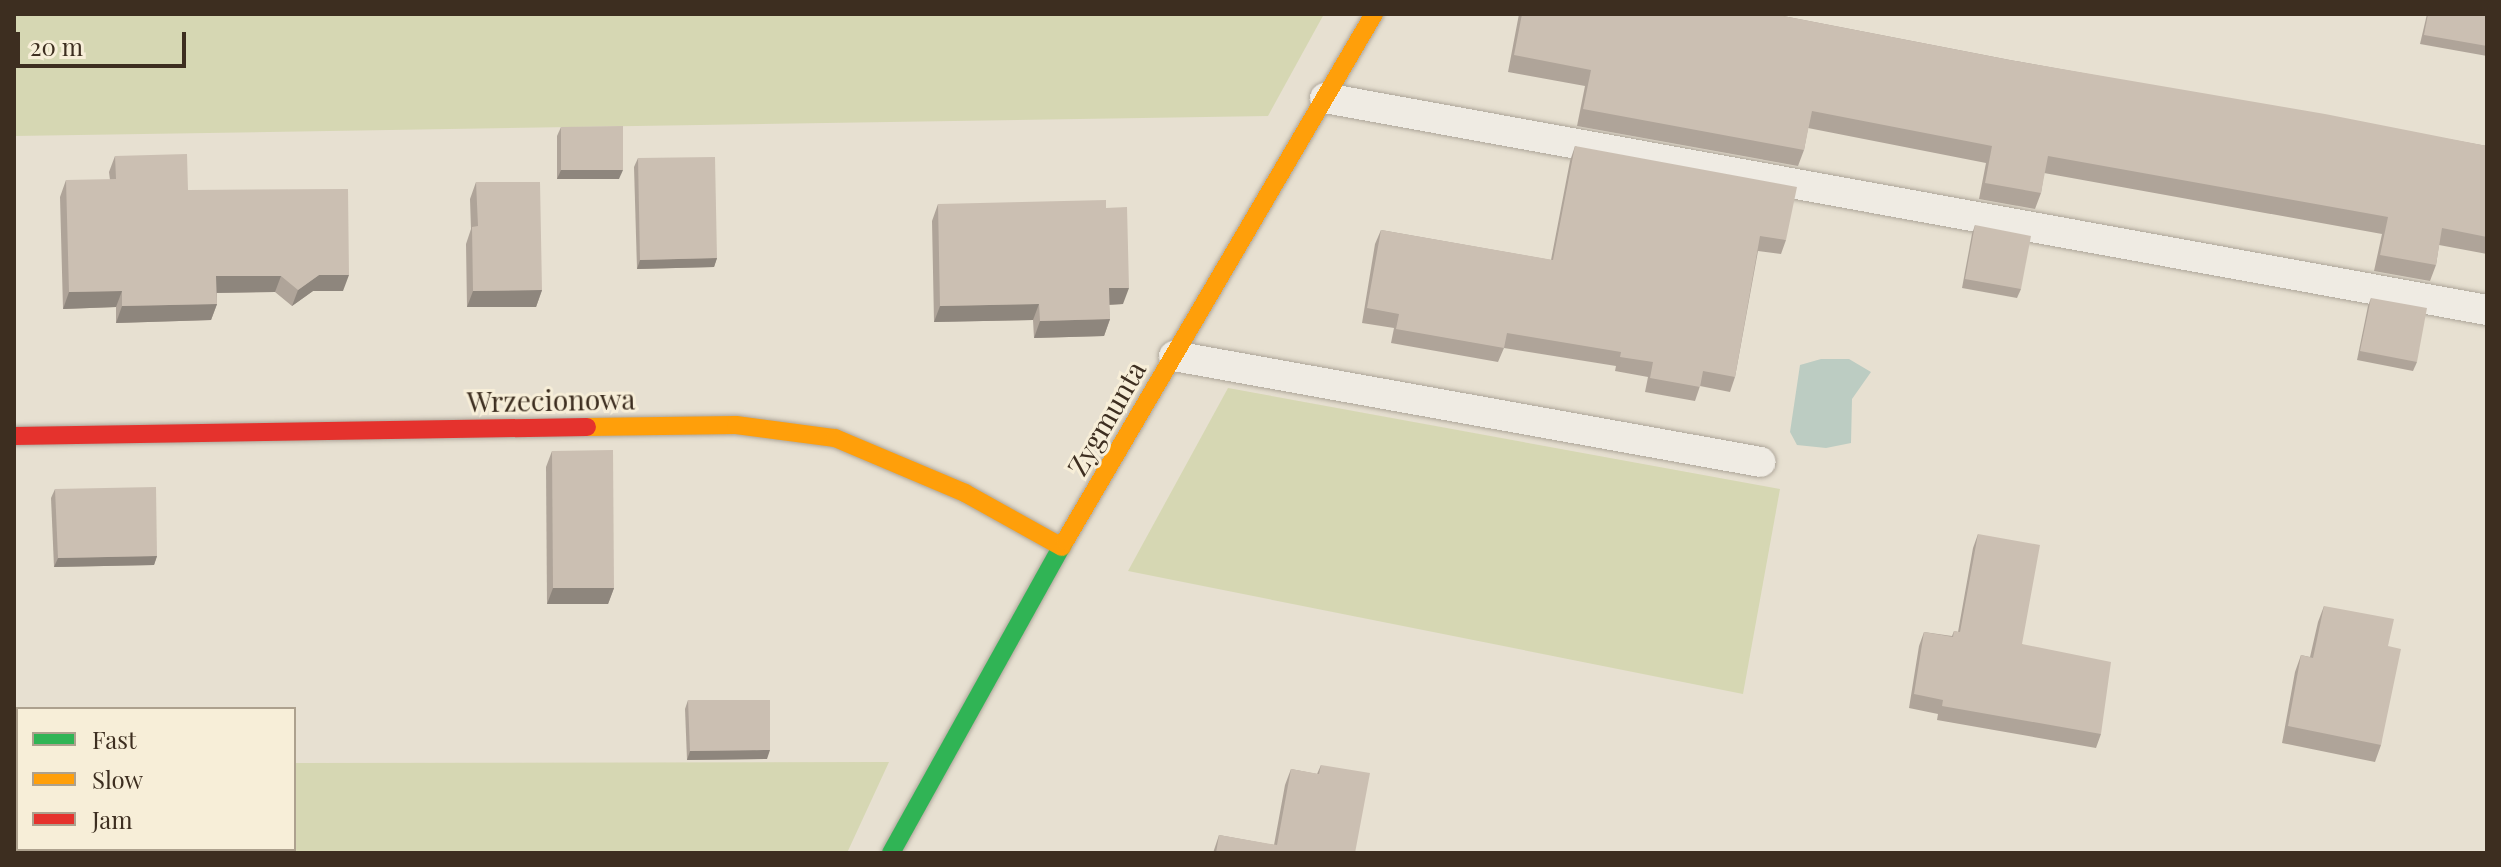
<!DOCTYPE html>
<style>
body{margin:0}
#map{position:relative;width:2501px;height:867px;overflow:hidden;background:#e7e0d1;font-family:"Playfair Display",serif}
div>[style]{position:absolute}
.green>*{inset:0;background:#d6d7b3}
.water>*{inset:0;background:#bcccc2}
.roads{filter:drop-shadow(0 0 2px #ada599) drop-shadow(0 0 2px #ada599)}
.lane>*{height:30px;margin:-15px;padding:0 15px;transform-origin:15px;border-radius:15px;background:#efebe3}
.fast>*{height:18px;margin:-9px;padding:0 9px;transform-origin:9px;border-radius:9px;background:#30b455}
.slow>*{height:18px;margin:-9px;padding:0 9px;transform-origin:9px;border-radius:9px;background:#ff9f0a}
.jam>*{height:18px;margin:-9px;padding:0 9px;transform-origin:9px;border-radius:9px;background:#e5322d}
.wall>*{inset:0;background:#afa499}
.shaded-wall>*{inset:0;background:#8e867d}
.building>*{inset:0;background:#cbbfb2}
span{translate:-50% -50%;white-space:nowrap;text-align:center;line-height:1.15;-webkit-text-stroke:6px #f7eed8;paint-order:stroke}
.street-label{font-size:28px;color:#3d2e20}
.frame{position:absolute;inset:0;border:16px solid #3d2e20;pointer-events:none}
.legend{position:absolute;left:16px;top:707px;width:280px;height:144px;box-sizing:border-box;background:#f7eed8;border:2px solid #ada18e;margin:0;padding:10px 14px;list-style:none;font-size:24px;color:#3d2e20}
.legend li{display:flex;align-items:center;gap:16px;height:40px}
.legend b{width:40px;border:2px solid #ada18e}
.scale{position:absolute;left:16px;top:32px;width:170px;height:36px;box-sizing:border-box;border:4px solid #3d2e20;border-top:0;padding-left:10px;font-size:24px;line-height:28px;white-space:nowrap;color:#3d2e20;-webkit-text-stroke:6px #f7eed8;paint-order:stroke}
</style>
<div id="map">
<div class="green">
<div style="clip-path:polygon(14px 14px,1324px 14px,1268px 116px,14px 136px)"></div>
<div style="clip-path:polygon(1228px 388px,1780px 489px,1743px 694px,1128px 571px)"></div>
<div style="clip-path:polygon(889px 762px,847px 853px,14px 853px,14px 764px,18px 764px,18px 849px,294px 849px,294px 763px)"></div>
</div>
<div class="water">
<div style="clip-path:polygon(1849px 359px,1871px 372px,1852px 399px,1851px 443px,1826px 448px,1797px 445px,1790px 432px,1800px 365px,1821px 359px)"></div>
</div>
<div class="roads">
<div class="lane">
<div style="left:1325px;top:98px;width:1181px;rotate:10.34deg"></div>
<div style="left:1174px;top:356px;width:596px;rotate:10.24deg"></div>
</div>
<div class="fast">
<div style="left:891px;top:853px;width:357px;rotate:-60.9deg"></div>
</div>
<div class="slow">
<div style="left:587px;top:427px;width:149px;rotate:-0.8deg"></div>
<div style="left:736px;top:425px;width:100px;rotate:7.5deg"></div>
<div style="left:835px;top:438px;width:141px;rotate:22.9deg"></div>
<div style="left:965px;top:493px;width:111px;rotate:29.1deg"></div>
<div style="left:1065px;top:541px;width:611px;rotate:-59.62deg"></div>
</div>
<div class="jam">
<div style="left:14px;top:436px;width:573px;rotate:-0.9deg"></div>
</div>
</div>
<div class="wall">
<div style="clip-path:polygon(1519px 14px,1773px 14px,2010px 60px,2487px 146px,2487px 254px,2439px 245px,2436px 265px,2430px 281px,2374px 271px,2382px 234px,2044px 173px,2041px 193px,2035px 209px,1979px 199px,1986px 163px,1808px 128px,1804px 150px,1798px 166px,1577px 126px,1585px 86px,1508px 72px)"></div>
<div style="clip-path:polygon(2427px 14px,2487px 14px,2487px 56px,2420px 44px)"></div>
<div style="clip-path:polygon(561px 127px,619px 179px,557px 179px,557px 136px)"></div>
<div style="clip-path:polygon(1575px 146px,1786px 240px,1781px 254px,1758px 251px,1735px 377px,1730px 392px,1700px 386px,1695px 401px,1645px 392px,1648px 377px,1615px 371px,1616px 366px,1504px 348px,1498px 362px,1391px 343px,1394px 328px,1362px 323px,1375px 244px,1381px 230px,1551px 260px,1570px 161px)"></div>
<div style="clip-path:polygon(115px 156px,188px 190px,343px 291px,313px 291px,292px 306px,275px 292px,217px 293px,217px 304px,211px 320px,116px 323px,116px 307px,63px 309px,60px 197px,66px 180px,110px 180px,109px 172px)"></div>
<div style="clip-path:polygon(638px 158px,717px 258px,714px 267px,637px 269px,634px 167px)"></div>
<div style="clip-path:polygon(476px 182px,542px 290px,536px 307px,467px 307px,466px 244px,471px 229px,470px 199px)"></div>
<div style="clip-path:polygon(938px 204px,1106px 208px,1123px 304px,1109px 305px,1110px 319px,1104px 336px,1034px 338px,1033px 320px,934px 322px,932px 221px)"></div>
<div style="clip-path:polygon(1975px 225px,2021px 289px,2017px 298px,1962px 288px,1972px 234px)"></div>
<div style="clip-path:polygon(2371px 298px,2417px 362px,2413px 371px,2357px 360px,2368px 306px)"></div>
<div style="clip-path:polygon(552px 451px,614px 588px,608px 604px,547px 604px,546px 467px)"></div>
<div style="clip-path:polygon(55px 489px,157px 556px,154px 565px,54px 567px,51px 498px)"></div>
<div style="clip-path:polygon(1978px 534px,2022px 644px,2101px 734px,2096px 748px,1937px 720px,1938px 714px,1909px 708px,1919px 646px,1924px 632px,1952px 636px,1954px 631px,1958px 632px,1973px 548px)"></div>
<div style="clip-path:polygon(2324px 606px,2388px 646px,2381px 745px,2375px 762px,2282px 743px,2295px 672px,2301px 655px,2310px 657px,2318px 622px)"></div>
<div style="clip-path:polygon(688px 700px,767px 759px,687px 760px,685px 709px)"></div>
<div style="clip-path:polygon(17px 707px,18px 766px,14px 766px,14px 716px)"></div>
<div style="clip-path:polygon(1321px 765px,1355px 853px,1213px 853px,1219px 835px,1274px 845px,1285px 785px,1291px 769px,1317px 774px)"></div>
</div>
<div class="shaded-wall">
<div style="clip-path:polygon(561px 170px,623px 170px,619px 179px,557px 179px)"></div>
<div style="clip-path:polygon(717px 258px,714px 267px,637px 269px,640px 260px)"></div>
<div style="clip-path:polygon(319px 275px,349px 275px,343px 291px,313px 291px,292px 306px,298px 290px)"></div>
<div style="clip-path:polygon(216px 276px,281px 276px,275px 292px,211px 293px)"></div>
<div style="clip-path:polygon(1109px 288px,1129px 288px,1123px 304px,1103px 305px)"></div>
<div style="clip-path:polygon(542px 290px,536px 307px,467px 307px,473px 291px)"></div>
<div style="clip-path:polygon(122px 291px,116px 307px,63px 309px,69px 292px)"></div>
<div style="clip-path:polygon(217px 304px,211px 320px,116px 323px,122px 306px)"></div>
<div style="clip-path:polygon(1039px 304px,1033px 320px,934px 322px,940px 306px)"></div>
<div style="clip-path:polygon(1110px 319px,1104px 336px,1034px 338px,1040px 321px)"></div>
<div style="clip-path:polygon(157px 556px,154px 565px,54px 567px,58px 558px)"></div>
<div style="clip-path:polygon(553px 588px,614px 588px,608px 604px,547px 604px)"></div>
<div style="clip-path:polygon(17px 750px,18px 766px,14px 766px,14px 759px)"></div>
<div style="clip-path:polygon(770px 750px,767px 759px,687px 760px,690px 751px)"></div>
</div>
<div class="building">
<div style="clip-path:polygon(1522px 14px,1773px 14px,2010px 60px,2325px 114px,2487px 146px,2487px 237px,2442px 228px,2436px 265px,2380px 255px,2388px 217px,2048px 156px,2041px 193px,1985px 183px,1992px 146px,1812px 111px,1804px 150px,1583px 109px,1591px 70px,1514px 55px)"></div>
<div style="clip-path:polygon(2428px 14px,2487px 14px,2487px 46px,2424px 35px)"></div>
<div style="clip-path:polygon(623px 126px,623px 170px,561px 170px,561px 127px)"></div>
<div style="clip-path:polygon(1575px 146px,1797px 187px,1786px 240px,1760px 236px,1735px 377px,1703px 371px,1700px 387px,1650px 378px,1653px 362px,1620px 357px,1621px 352px,1507px 333px,1504px 348px,1396px 329px,1399px 314px,1367px 308px,1381px 230px,1553px 260px)"></div>
<div style="clip-path:polygon(187px 154px,188px 190px,348px 189px,349px 275px,319px 275px,298px 290px,281px 276px,216px 276px,217px 304px,122px 306px,122px 291px,69px 292px,66px 180px,116px 179px,115px 156px)"></div>
<div style="clip-path:polygon(715px 157px,717px 258px,640px 260px,638px 158px)"></div>
<div style="clip-path:polygon(476px 182px,540px 182px,542px 290px,473px 291px,472px 227px,478px 226px)"></div>
<div style="clip-path:polygon(1106px 200px,1106px 208px,1127px 207px,1129px 288px,1109px 288px,1110px 319px,1040px 321px,1039px 304px,940px 306px,938px 204px)"></div>
<div style="clip-path:polygon(1975px 225px,2031px 236px,2021px 289px,1965px 279px)"></div>
<div style="clip-path:polygon(2371px 298px,2427px 308px,2417px 362px,2360px 351px)"></div>
<div style="clip-path:polygon(613px 450px,614px 588px,553px 588px,552px 451px)"></div>
<div style="clip-path:polygon(156px 487px,157px 556px,58px 558px,55px 489px)"></div>
<div style="clip-path:polygon(1978px 534px,2040px 545px,2022px 644px,2111px 662px,2101px 734px,1942px 706px,1943px 700px,1914px 694px,1924px 632px,1953px 637px,1954px 631px,1960px 632px)"></div>
<div style="clip-path:polygon(2324px 606px,2394px 619px,2388px 646px,2401px 649px,2381px 745px,2288px 726px,2301px 655px,2313px 658px)"></div>
<div style="clip-path:polygon(688px 700px,770px 700px,770px 750px,690px 751px)"></div>
<div style="clip-path:polygon(17px 707px,164px 707px,164px 709px,18px 709px,17px 750px)"></div>
<div style="clip-path:polygon(1321px 765px,1370px 773px,1355px 853px,1216px 853px,1219px 835px,1277px 845px,1291px 769px,1319px 774px)"></div>
</div>
<div class="street-label">
<span style="left:551px;top:400px;rotate:-1deg">Wrzecionowa</span>
<span style="left:1106px;top:418px;rotate:-60deg">Zygmunta</span>
</div>
<div class="frame"></div>
<ul class="legend">
<li><b style="height:10px;background:#30b455"></b>Fast</li>
<li><b style="height:10px;background:#ff9f0a"></b>Slow</li>
<li><b style="height:10px;background:#e5322d"></b>Jam</li>
</ul>
<div class="scale">20 m</div>
</div>
